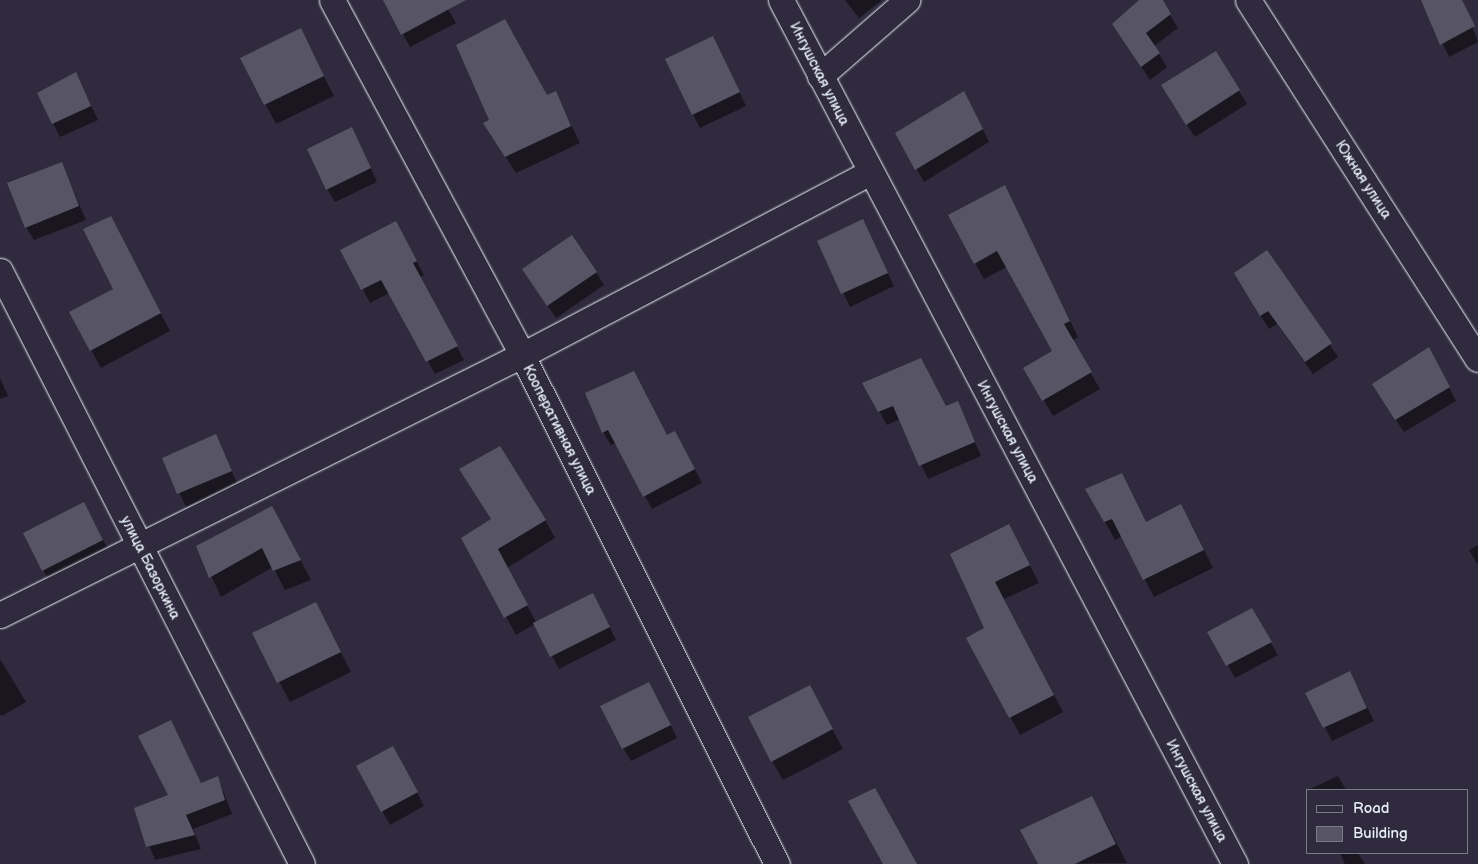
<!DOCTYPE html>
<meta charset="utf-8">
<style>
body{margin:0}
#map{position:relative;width:1478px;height:864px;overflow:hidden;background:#2f2a3d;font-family:"Balsamiq Sans",sans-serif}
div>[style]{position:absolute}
.shadow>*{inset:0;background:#0007}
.building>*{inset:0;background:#575565}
.roads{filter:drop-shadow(0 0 1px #e8f1f8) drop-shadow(0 0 1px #e8f1f8)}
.minor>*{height:25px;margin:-12.5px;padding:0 12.5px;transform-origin:12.5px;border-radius:12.5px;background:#2f2a3d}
span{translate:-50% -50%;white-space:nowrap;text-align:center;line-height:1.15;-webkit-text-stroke:4px #2f2a3d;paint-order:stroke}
.street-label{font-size:14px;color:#e8f1f8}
.legend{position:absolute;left:1306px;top:789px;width:162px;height:65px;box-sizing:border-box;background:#2f2a3d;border:1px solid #797a88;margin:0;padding:6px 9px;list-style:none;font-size:15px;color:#e8f1f8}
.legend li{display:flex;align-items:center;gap:10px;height:25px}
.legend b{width:25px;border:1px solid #797a88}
</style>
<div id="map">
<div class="shadow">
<div style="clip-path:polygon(384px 0,443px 0,456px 23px,410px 47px)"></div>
<div style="clip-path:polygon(845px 0,882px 0,859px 18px)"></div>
<div style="clip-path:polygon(1141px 0,1161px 0,1178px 28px,1154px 46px,1167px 67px,1150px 80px,1113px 24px)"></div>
<div style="clip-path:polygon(1422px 0,1462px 0,1478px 42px,1449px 57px)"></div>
<div style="clip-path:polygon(300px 30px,334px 96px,276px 124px,242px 59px)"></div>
<div style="clip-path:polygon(720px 51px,746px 106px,700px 128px,693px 115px)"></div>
<div style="clip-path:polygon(1215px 52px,1247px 104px,1195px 137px,1170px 99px)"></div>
<div style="clip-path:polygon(75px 73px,98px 120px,60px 137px,38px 94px)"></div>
<div style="clip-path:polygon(555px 93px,580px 143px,516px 173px,495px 140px,491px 121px)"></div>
<div style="clip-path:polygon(971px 106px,989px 142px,924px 182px,897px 134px)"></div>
<div style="clip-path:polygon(359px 142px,377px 182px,335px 202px,327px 189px)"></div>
<div style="clip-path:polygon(61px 163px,86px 220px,34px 240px,26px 227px)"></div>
<div style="clip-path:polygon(1005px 186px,1078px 337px,1072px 341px,1100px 389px,1053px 416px,1025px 368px,1054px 352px,1007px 267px,984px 279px,975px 263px)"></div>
<div style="clip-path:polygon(862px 221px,894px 286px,850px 307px,818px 241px)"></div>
<div style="clip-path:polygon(120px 235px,170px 331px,101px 368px,71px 313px,115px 289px)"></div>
<div style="clip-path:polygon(403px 236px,424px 275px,419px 277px,464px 360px,435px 374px,389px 293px,370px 303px,342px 250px)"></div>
<div style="clip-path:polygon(1267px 251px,1338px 357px,1313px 374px,1277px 324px,1269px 329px,1243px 287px)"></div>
<div style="clip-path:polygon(596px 272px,604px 285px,556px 318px,532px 282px)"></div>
<div style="clip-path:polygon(1436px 361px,1456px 401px,1404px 432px,1373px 385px)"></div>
<div style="clip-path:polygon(0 378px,8px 396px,0 399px)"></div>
<div style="clip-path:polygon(864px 384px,946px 407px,957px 403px,981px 456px,928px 479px,900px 419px,887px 425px)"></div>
<div style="clip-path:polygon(586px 394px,682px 445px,702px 483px,652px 509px,616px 443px,611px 445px,603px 432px)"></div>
<div style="clip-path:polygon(215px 436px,238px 485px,186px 507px,163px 458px)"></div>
<div style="clip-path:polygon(1087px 490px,1146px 523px,1191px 523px,1213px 568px,1154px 597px,1122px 536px,1115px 540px)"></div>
<div style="clip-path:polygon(91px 517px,110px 553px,51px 583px,43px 570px)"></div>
<div style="clip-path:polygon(545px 520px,555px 538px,507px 568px,536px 622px,600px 608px,616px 640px,559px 669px,535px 624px,516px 635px,463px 538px)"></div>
<div style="clip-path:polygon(283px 527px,311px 580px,285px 590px,273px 567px,221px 597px,198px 547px)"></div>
<div style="clip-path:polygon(1018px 543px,1039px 583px,1004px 599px,1063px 712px,1020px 735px,968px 638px,986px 629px,952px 555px)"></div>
<div style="clip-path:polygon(1478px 545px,1478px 565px,1469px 550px)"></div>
<div style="clip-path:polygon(316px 603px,351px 672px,290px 702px,254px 634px)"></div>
<div style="clip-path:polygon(1252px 610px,1278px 655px,1235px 678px,1209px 633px)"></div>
<div style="clip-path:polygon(0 659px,26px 702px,2px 716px,0 714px)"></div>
<div style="clip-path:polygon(1357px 686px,1374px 721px,1332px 741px,1307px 693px)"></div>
<div style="clip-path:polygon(657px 697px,677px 738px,631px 761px,623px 748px)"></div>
<div style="clip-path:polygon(820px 706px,843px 749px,783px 780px,772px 761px)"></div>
<div style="clip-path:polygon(171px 722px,201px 784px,218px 778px,232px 814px,193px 829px,201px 849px,155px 860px,135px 809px,170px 796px)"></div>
<div style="clip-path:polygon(400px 761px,424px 806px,390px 825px,358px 766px)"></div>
<div style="clip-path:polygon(1338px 776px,1346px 790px,1311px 790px,1310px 789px)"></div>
<div style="clip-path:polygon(1103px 817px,1127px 863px,1040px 864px)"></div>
<div style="clip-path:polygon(1340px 853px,1358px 853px,1365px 864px,1345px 864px)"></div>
</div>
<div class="building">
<div style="clip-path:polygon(383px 0,466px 0,401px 35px)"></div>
<div style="clip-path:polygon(1139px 0,1163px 0,1171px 14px,1146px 33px,1160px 53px,1141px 67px,1112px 24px)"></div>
<div style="clip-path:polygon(1421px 0,1462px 0,1475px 26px,1440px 45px)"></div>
<div style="clip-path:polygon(505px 19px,547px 95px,556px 91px,571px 126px,505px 157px,483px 123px,489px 120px,456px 45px)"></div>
<div style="clip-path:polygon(301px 28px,324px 76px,264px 105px,240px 58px)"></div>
<div style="clip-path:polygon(713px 36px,740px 92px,692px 115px,665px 59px)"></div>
<div style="clip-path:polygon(1216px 51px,1240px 90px,1186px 125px,1161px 85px)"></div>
<div style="clip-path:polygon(76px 72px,91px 106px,52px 124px,37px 93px)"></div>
<div style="clip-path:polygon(964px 91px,983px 129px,915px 170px,895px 133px)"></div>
<div style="clip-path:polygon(352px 127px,371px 168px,326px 190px,307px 149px)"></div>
<div style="clip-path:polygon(62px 162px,79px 206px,25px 228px,7px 183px)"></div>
<div style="clip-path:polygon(1005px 185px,1070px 321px,1064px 324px,1092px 372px,1042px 401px,1023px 368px,1052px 351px,997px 251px,974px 264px,948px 215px)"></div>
<div style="clip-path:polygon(111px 216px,161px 313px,90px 351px,69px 312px,113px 289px,83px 229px)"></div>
<div style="clip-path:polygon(863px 219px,888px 273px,841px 294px,817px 241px)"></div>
<div style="clip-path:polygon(396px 221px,417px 261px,413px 263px,458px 346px,426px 362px,381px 280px,361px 290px,340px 250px)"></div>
<div style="clip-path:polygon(572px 235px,597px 272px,547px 306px,522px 269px)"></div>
<div style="clip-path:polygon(1267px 250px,1332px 343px,1305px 362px,1268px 311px,1260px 316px,1234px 273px)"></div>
<div style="clip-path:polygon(1429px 347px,1450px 387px,1395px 420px,1372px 384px)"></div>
<div style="clip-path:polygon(921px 358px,946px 406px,958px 401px,975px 442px,919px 466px,893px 406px,878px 412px,862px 383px)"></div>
<div style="clip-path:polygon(634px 371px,667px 435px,675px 431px,695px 469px,643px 497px,608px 430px,602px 433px,585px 393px)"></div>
<div style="clip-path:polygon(216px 434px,232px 471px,177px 494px,162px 458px)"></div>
<div style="clip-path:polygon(500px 446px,546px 520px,498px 549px,528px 605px,504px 618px,461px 538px,491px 519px,459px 469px)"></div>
<div style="clip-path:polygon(1122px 473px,1146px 522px,1181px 504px,1204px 550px,1143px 580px,1112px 519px,1104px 522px,1085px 489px)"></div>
<div style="clip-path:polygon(84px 502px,103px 540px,42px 571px,23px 533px)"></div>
<div style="clip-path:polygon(272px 506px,301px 560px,273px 571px,262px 548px,209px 578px,196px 546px)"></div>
<div style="clip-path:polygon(1009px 524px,1030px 565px,995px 582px,1054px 695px,1009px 718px,966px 638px,984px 628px,950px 554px)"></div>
<div style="clip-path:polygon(593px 593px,610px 627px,550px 657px,533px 623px)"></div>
<div style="clip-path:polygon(316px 602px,341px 652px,277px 683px,252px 633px)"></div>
<div style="clip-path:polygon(1252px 608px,1272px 642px,1226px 666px,1207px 632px)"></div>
<div style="clip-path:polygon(1350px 671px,1367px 708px,1323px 728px,1305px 693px)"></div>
<div style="clip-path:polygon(649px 682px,671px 725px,622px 749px,600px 706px)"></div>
<div style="clip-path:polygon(810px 685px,833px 729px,771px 762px,748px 717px)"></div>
<div style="clip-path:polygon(171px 720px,201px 783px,218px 776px,225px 800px,186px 815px,195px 835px,146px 847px,134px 808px,168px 795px,138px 736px)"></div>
<div style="clip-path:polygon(393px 746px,418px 792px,381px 812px,356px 766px)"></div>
<div style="clip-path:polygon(875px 788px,917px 864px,883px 864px,848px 801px)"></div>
<div style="clip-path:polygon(1092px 796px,1116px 844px,1075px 864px,1038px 864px,1020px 830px)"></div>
</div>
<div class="roads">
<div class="minor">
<div style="left:332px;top:0;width:403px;rotate:61.8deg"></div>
<div style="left:522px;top:355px;width:569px;rotate:63.39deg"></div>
<div style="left:781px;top:0;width:976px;rotate:62.28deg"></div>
<div style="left:1248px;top:0;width:426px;rotate:57.4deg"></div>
<div style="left:820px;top:76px;width:116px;rotate:-41.1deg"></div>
<div style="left:0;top:271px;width:665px;rotate:63.01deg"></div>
<div style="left:0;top:615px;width:583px;rotate:-26.48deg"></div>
<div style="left:522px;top:355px;width:393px;rotate:-27.7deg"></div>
</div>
</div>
<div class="street-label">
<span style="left:819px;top:74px;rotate:63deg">Ингушская улица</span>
<span style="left:1363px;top:180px;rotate:57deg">Южная улица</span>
<span style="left:559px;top:430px;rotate:63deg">Кооперативная улица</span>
<span style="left:1007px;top:432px;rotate:62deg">Ингушская улица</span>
<span style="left:150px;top:568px;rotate:63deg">улица Базоркина</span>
<span style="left:1196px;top:791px;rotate:62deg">Ингушская улица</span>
</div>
<ul class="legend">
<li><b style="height:6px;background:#2f2a3d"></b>Road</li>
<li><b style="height:14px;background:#575565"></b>Building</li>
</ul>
</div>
